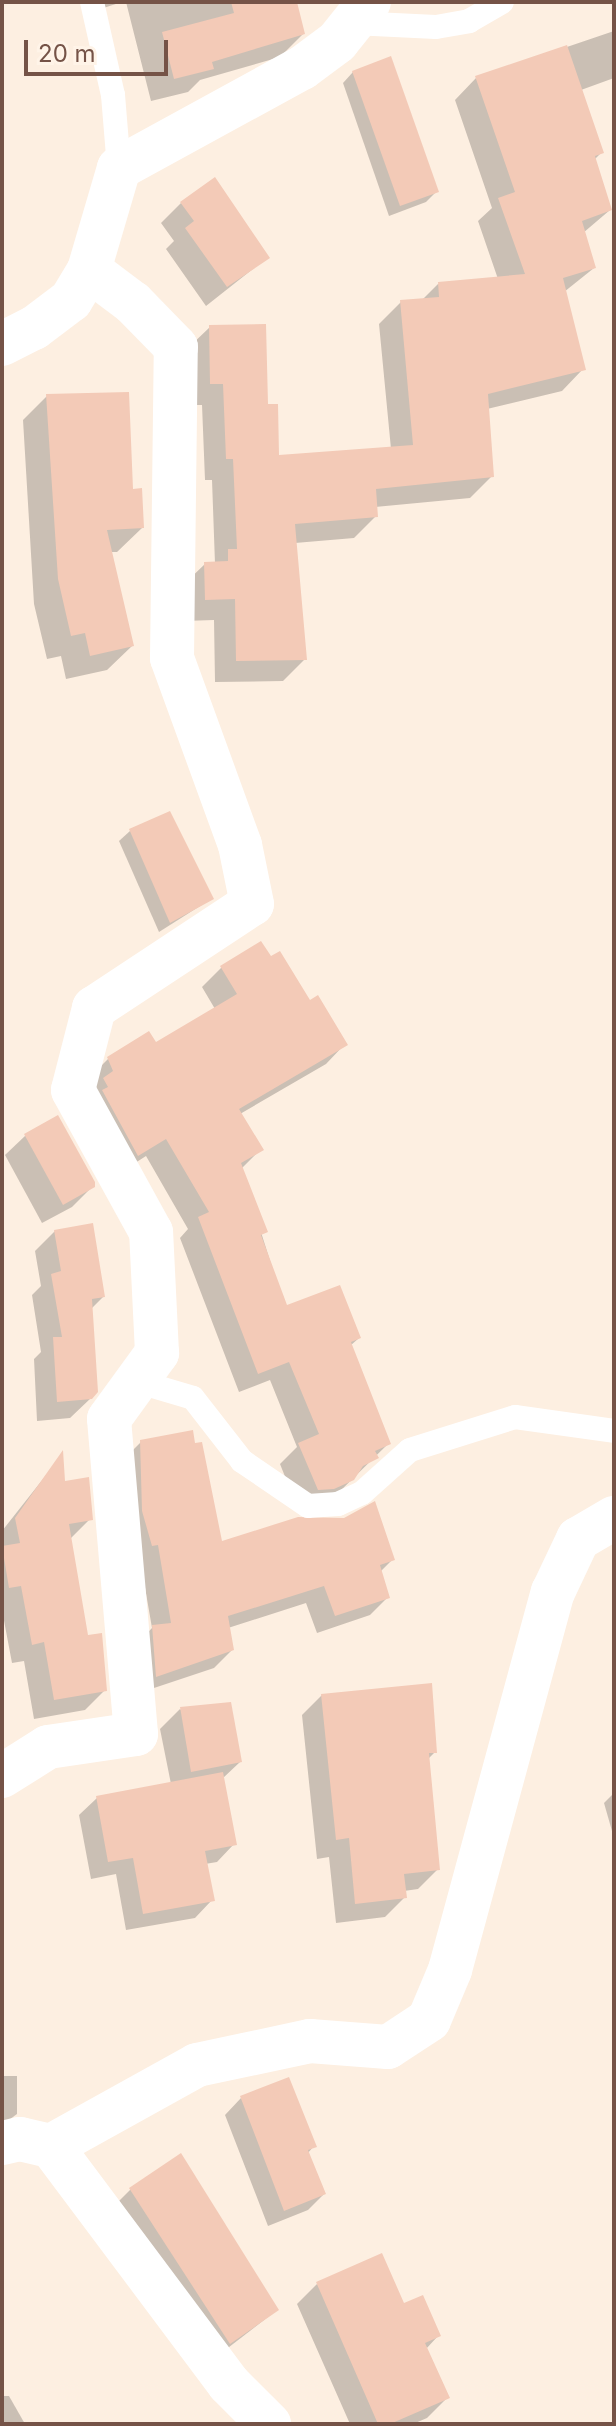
<!DOCTYPE html>
<style>
body{margin:0}
#map{position:relative;width:616px;height:2426px;overflow:hidden;background:#fdefe1;font-family:Inter,sans-serif}
div>[style]{position:absolute}
.shadow>*{inset:0;background:#0003}
.building>*{inset:0;background:#f3cab7}
.lane>*{height:24px;margin:-12px;padding:0 12px;transform-origin:12px;border-radius:12px;background:#fff}
.street>*{height:44px;margin:-22px;padding:0 22px;transform-origin:22px;border-radius:22px;background:#fff}
span{translate:-50% -50%;white-space:nowrap;text-align:center;line-height:1.15;-webkit-text-stroke:8px #fff4e8;paint-order:stroke}
.frame{position:absolute;inset:0;border:4px solid #755347;pointer-events:none}
.scale{position:absolute;left:24px;top:40px;width:144px;height:36px;box-sizing:border-box;border:4px solid #755347;border-top:0;padding-left:10px;font-size:24px;line-height:28px;white-space:nowrap;color:#755347;-webkit-text-stroke:6px #fff4e8;paint-order:stroke}
</style>
<div id="map">
<div class="shadow">
<div style="clip-path:polygon(85px 2px,122px 2px,88px 13px)"></div>
<div style="clip-path:polygon(126px 2px,296px 2px,303px 34px,280px 57px,200px 80px,188px 92px,151px 101px)"></div>
<div style="clip-path:polygon(614px 31px,614px 78px,581px 90px,602px 152px,594px 160px,610px 210px,583px 233px,594px 268px,564px 292px,583px 369px,562px 391px,487px 409px,492px 476px,470px 498px,375px 507px,376px 516px,354px 538px,295px 543px,305px 659px,283px 681px,215px 682px,214px 620px,184px 621px,183px 585px,205px 564px,215px 564px,212px 480px,205px 480px,202px 405px,190px 405px,188px 348px,210px 327px,266px 406px,277px 458px,391px 449px,379px 324px,401px 302px,422px 300px,438px 284px,498px 279px,478px 221px,492px 208px,455px 100px,476px 78px)"></div>
<div style="clip-path:polygon(353px 72px,436px 192px,426px 202px,389px 216px,343px 83px)"></div>
<div style="clip-path:polygon(181px 203px,268px 257px,206px 306px,166px 249px,174px 241px,161px 223px)"></div>
<div style="clip-path:polygon(47px 396px,142px 528px,117px 552px,110px 552px,132px 646px,107px 670px,66px 679px,61px 656px,47px 659px,34px 604px,23px 420px)"></div>
<div style="clip-path:polygon(169px 814px,211px 899px,159px 932px,119px 841px,130px 831px)"></div>
<div style="clip-path:polygon(270px 959px,345px 1044px,326px 1064px,240px 1114px,261px 1149px,241px 1169px,285px 1308px,359px 1338px,350px 1346px,388px 1444px,332px 1499px,298px 1509px,280px 1464px,297px 1447px,270px 1380px,239px 1392px,180px 1238px,188px 1229px,146px 1156px,118px 1174px,89px 1078px,109px 1058px,156px 1045px,215px 1009px,202px 987px,221px 968px)"></div>
<div style="clip-path:polygon(57px 1117px,92px 1187px,72px 1207px,42px 1223px,5px 1155px,25px 1136px)"></div>
<div style="clip-path:polygon(55px 1231px,103px 1297px,91px 1309px,91px 1398px,70px 1418px,37px 1421px,34px 1359px,41px 1352px,32px 1295px,41px 1286px,35px 1251px)"></div>
<div style="clip-path:polygon(141px 1442px,221px 1543px,393px 1559px,380px 1572px,388px 1597px,370px 1615px,317px 1633px,306px 1603px,228px 1628px,232px 1650px,214px 1668px,139px 1693px,135px 1646px,152px 1628px,123px 1460px)"></div>
<div style="clip-path:polygon(62px 1455px,63px 1483px,90px 1519px,70px 1539px,86px 1637px,105px 1690px,85px 1710px,34px 1719px,24px 1661px,12px 1663px,2px 1610px,2px 1531px)"></div>
<div style="clip-path:polygon(322px 1695px,435px 1752px,428px 1759px,438px 1869px,418px 1889px,404px 1891px,405px 1897px,385px 1917px,336px 1923px,329px 1857px,317px 1859px,302px 1715px)"></div>
<div style="clip-path:polygon(180px 1709px,240px 1762px,222px 1779px,234px 1844px,217px 1862px,205px 1864px,212px 1900px,195px 1918px,126px 1930px,116px 1874px,91px 1879px,79px 1815px,97px 1798px,171px 1784px,160px 1729px)"></div>
<div style="clip-path:polygon(614px 1793px,614px 1838px,604px 1803px)"></div>
<div style="clip-path:polygon(2px 1966px,3px 1966px,2px 2052px)"></div>
<div style="clip-path:polygon(2px 2076px,17px 2076px,17px 2114px,2px 2125px)"></div>
<div style="clip-path:polygon(241px 2098px,314px 2146px,307px 2154px,324px 2194px,308px 2210px,268px 2226px,225px 2115px)"></div>
<div style="clip-path:polygon(131px 2189px,277px 2310px,211px 2361px,112px 2208px)"></div>
<div style="clip-path:polygon(317px 2284px,403px 2306px,438px 2336px,426px 2349px,447px 2398px,427px 2418px,413px 2424px,350px 2424px,297px 2304px)"></div>
<div style="clip-path:polygon(2px 2396px,9px 2396px,25px 2424px,2px 2424px)"></div>
</div>
<div class="building">
<div style="clip-path:polygon(231px 2px,297px 2px,305px 34px,212px 62px,214px 69px,174px 79px,162px 32px,234px 13px)"></div>
<div style="clip-path:polygon(567px 45px,604px 153px,595px 156px,612px 210px,582px 221px,596px 268px,563px 278px,586px 370px,488px 394px,494px 477px,376px 489px,378px 517px,295px 524px,307px 660px,236px 661px,235px 599px,205px 600px,204px 562px,228px 561px,228px 549px,237px 549px,233px 459px,226px 459px,223px 384px,210px 384px,209px 325px,266px 324px,268px 404px,278px 404px,279px 455px,413px 445px,400px 300px,439px 297px,438px 282px,525px 274px,498px 198px,515px 192px,475px 76px)"></div>
<div style="clip-path:polygon(391px 56px,439px 192px,400px 206px,352px 71px)"></div>
<div style="clip-path:polygon(215px 177px,270px 258px,227px 287px,185px 228px,194px 221px,180px 202px)"></div>
<div style="clip-path:polygon(129px 392px,133px 489px,142px 488px,144px 528px,107px 530px,134px 646px,90px 656px,85px 633px,71px 636px,58px 579px,46px 394px)"></div>
<div style="clip-path:polygon(170px 811px,214px 899px,170px 923px,129px 829px)"></div>
<div style="clip-path:polygon(261px 941px,271px 956px,280px 951px,310px 1000px,318px 995px,348px 1045px,239px 1109px,264px 1150px,241px 1163px,268px 1232px,261px 1235px,287px 1305px,340px 1285px,361px 1338px,351px 1342px,391px 1444px,375px 1451px,379px 1458px,363px 1466px,354px 1480px,334px 1489px,318px 1490px,298px 1443px,319px 1434px,289px 1362px,258px 1374px,198px 1217px,209px 1212px,166px 1139px,138px 1156px,102px 1090px,108px 1087px,103px 1078px,113px 1071px,107px 1057px,149px 1031px,156px 1042px,237px 994px,220px 966px)"></div>
<div style="clip-path:polygon(58px 1115px,95px 1182px,95px 1187px,63px 1205px,24px 1134px)"></div>
<div style="clip-path:polygon(93px 1223px,105px 1297px,92px 1299px,98px 1392px,92px 1399px,57px 1402px,53px 1337px,62px 1337px,51px 1274px,61px 1271px,54px 1230px)"></div>
<div style="clip-path:polygon(193px 1430px,195px 1443px,202px 1442px,222px 1541px,298px 1517px,344px 1518px,375px 1501px,395px 1560px,380px 1565px,390px 1598px,335px 1616px,324px 1586px,228px 1616px,234px 1650px,156px 1677px,152px 1625px,171px 1623px,158px 1545px,152px 1546px,142px 1511px,140px 1440px)"></div>
<div style="clip-path:polygon(63px 1450px,65px 1481px,89px 1477px,93px 1520px,69px 1524px,88px 1635px,102px 1633px,107px 1691px,54px 1700px,44px 1642px,32px 1645px,21px 1586px,9px 1588px,2px 1546px,20px 1543px,15px 1518px)"></div>
<div style="clip-path:polygon(432px 1683px,437px 1753px,429px 1753px,440px 1870px,404px 1874px,407px 1898px,355px 1904px,349px 1838px,336px 1840px,321px 1694px)"></div>
<div style="clip-path:polygon(231px 1702px,242px 1762px,191px 1772px,180px 1707px)"></div>
<div style="clip-path:polygon(223px 1772px,237px 1845px,205px 1851px,215px 1901px,143px 1914px,133px 1858px,108px 1862px,96px 1796px)"></div>
<div style="clip-path:polygon(289px 2077px,317px 2147px,308px 2150px,326px 2194px,284px 2211px,240px 2096px)"></div>
<div style="clip-path:polygon(181px 2153px,279px 2310px,230px 2344px,129px 2188px)"></div>
<div style="clip-path:polygon(382px 2253px,404px 2303px,423px 2295px,441px 2336px,425px 2343px,450px 2398px,390px 2424px,378px 2424px,316px 2282px)"></div>
</div>
<div class="lane">
<div style="left:92px;top:2px;width:95px;rotate:77.3deg"></div>
<div style="left:113px;top:95px;width:73px;rotate:85.3deg"></div>
<div style="left:353px;top:23px;width:83px;rotate:2.8deg"></div>
<div style="left:436px;top:27px;width:34px;rotate:-10deg"></div>
<div style="left:469px;top:21px;width:38px;rotate:-30deg"></div>
<div style="left:136px;top:1381px;width:59px;rotate:16.6deg"></div>
<div style="left:193px;top:1398px;width:80px;rotate:52.1deg"></div>
<div style="left:242px;top:1461px;width:80px;rotate:34.3deg"></div>
<div style="left:308px;top:1506px;width:30px;rotate:-4deg"></div>
<div style="left:338px;top:1504px;width:26px;rotate:-25deg"></div>
<div style="left:362px;top:1493px;width:64px;rotate:-41.9deg"></div>
<div style="left:410px;top:1450px;width:110px;rotate:-17.4deg"></div>
<div style="left:515px;top:1417px;width:100px;rotate:8deg"></div>
</div>
<div class="street">
<div style="left:2px;top:344px;width:36px;rotate:-27deg"></div>
<div style="left:34px;top:328px;width:46px;rotate:-37.1deg"></div>
<div style="left:71px;top:300px;width:35px;rotate:-59deg"></div>
<div style="left:89px;top:270px;width:106px;rotate:-73.6deg"></div>
<div style="left:119px;top:168px;width:209px;rotate:-28.7deg"></div>
<div style="left:302px;top:68px;width:44px;rotate:-36.6deg"></div>
<div style="left:337px;top:42px;width:51px;rotate:-51.3deg"></div>
<div style="left:2px;top:1776px;width:54px;rotate:-32.2deg"></div>
<div style="left:48px;top:1747px;width:89px;rotate:-8.4deg"></div>
<div style="left:136px;top:1734px;width:316px;rotate:-94.9deg"></div>
<div style="left:109px;top:1419px;width:82px;rotate:-54deg"></div>
<div style="left:157px;top:1353px;width:121px;rotate:-92.8deg"></div>
<div style="left:151px;top:1232px;width:162px;rotate:-118.8deg"></div>
<div style="left:73px;top:1090px;width:85px;rotate:-75.6deg"></div>
<div style="left:94px;top:1008px;width:189px;rotate:-33.4deg"></div>
<div style="left:252px;top:904px;width:60px;rotate:-101.5deg"></div>
<div style="left:240px;top:845px;width:199px;rotate:-110deg"></div>
<div style="left:172px;top:658px;width:311px;rotate:-89.3deg"></div>
<div style="left:176px;top:347px;width:62px;rotate:-134.3deg"></div>
<div style="left:133px;top:303px;width:55px;rotate:-143.1deg"></div>
<div style="left:2px;top:2143px;width:18px;rotate:-13deg"></div>
<div style="left:20px;top:2139px;width:32px;rotate:13deg"></div>
<div style="left:51px;top:2146px;width:297px;rotate:53.2deg"></div>
<div style="left:229px;top:2384px;width:57px;rotate:45deg"></div>
<div style="left:51px;top:2146px;width:167px;rotate:-29deg"></div>
<div style="left:197px;top:2065px;width:116px;rotate:-12deg"></div>
<div style="left:310px;top:2041px;width:78px;rotate:4.4deg"></div>
<div style="left:388px;top:2047px;width:49px;rotate:-33.4deg"></div>
<div style="left:429px;top:2020px;width:54px;rotate:-67.2deg"></div>
<div style="left:450px;top:1970px;width:392px;rotate:-74.8deg"></div>
<div style="left:553px;top:1592px;width:59px;rotate:-64.7deg"></div>
<div style="left:578px;top:1539px;width:42px;rotate:-30.3deg"></div>
</div>
<div class="frame"></div>
<div class="scale">20 m</div>
</div>
